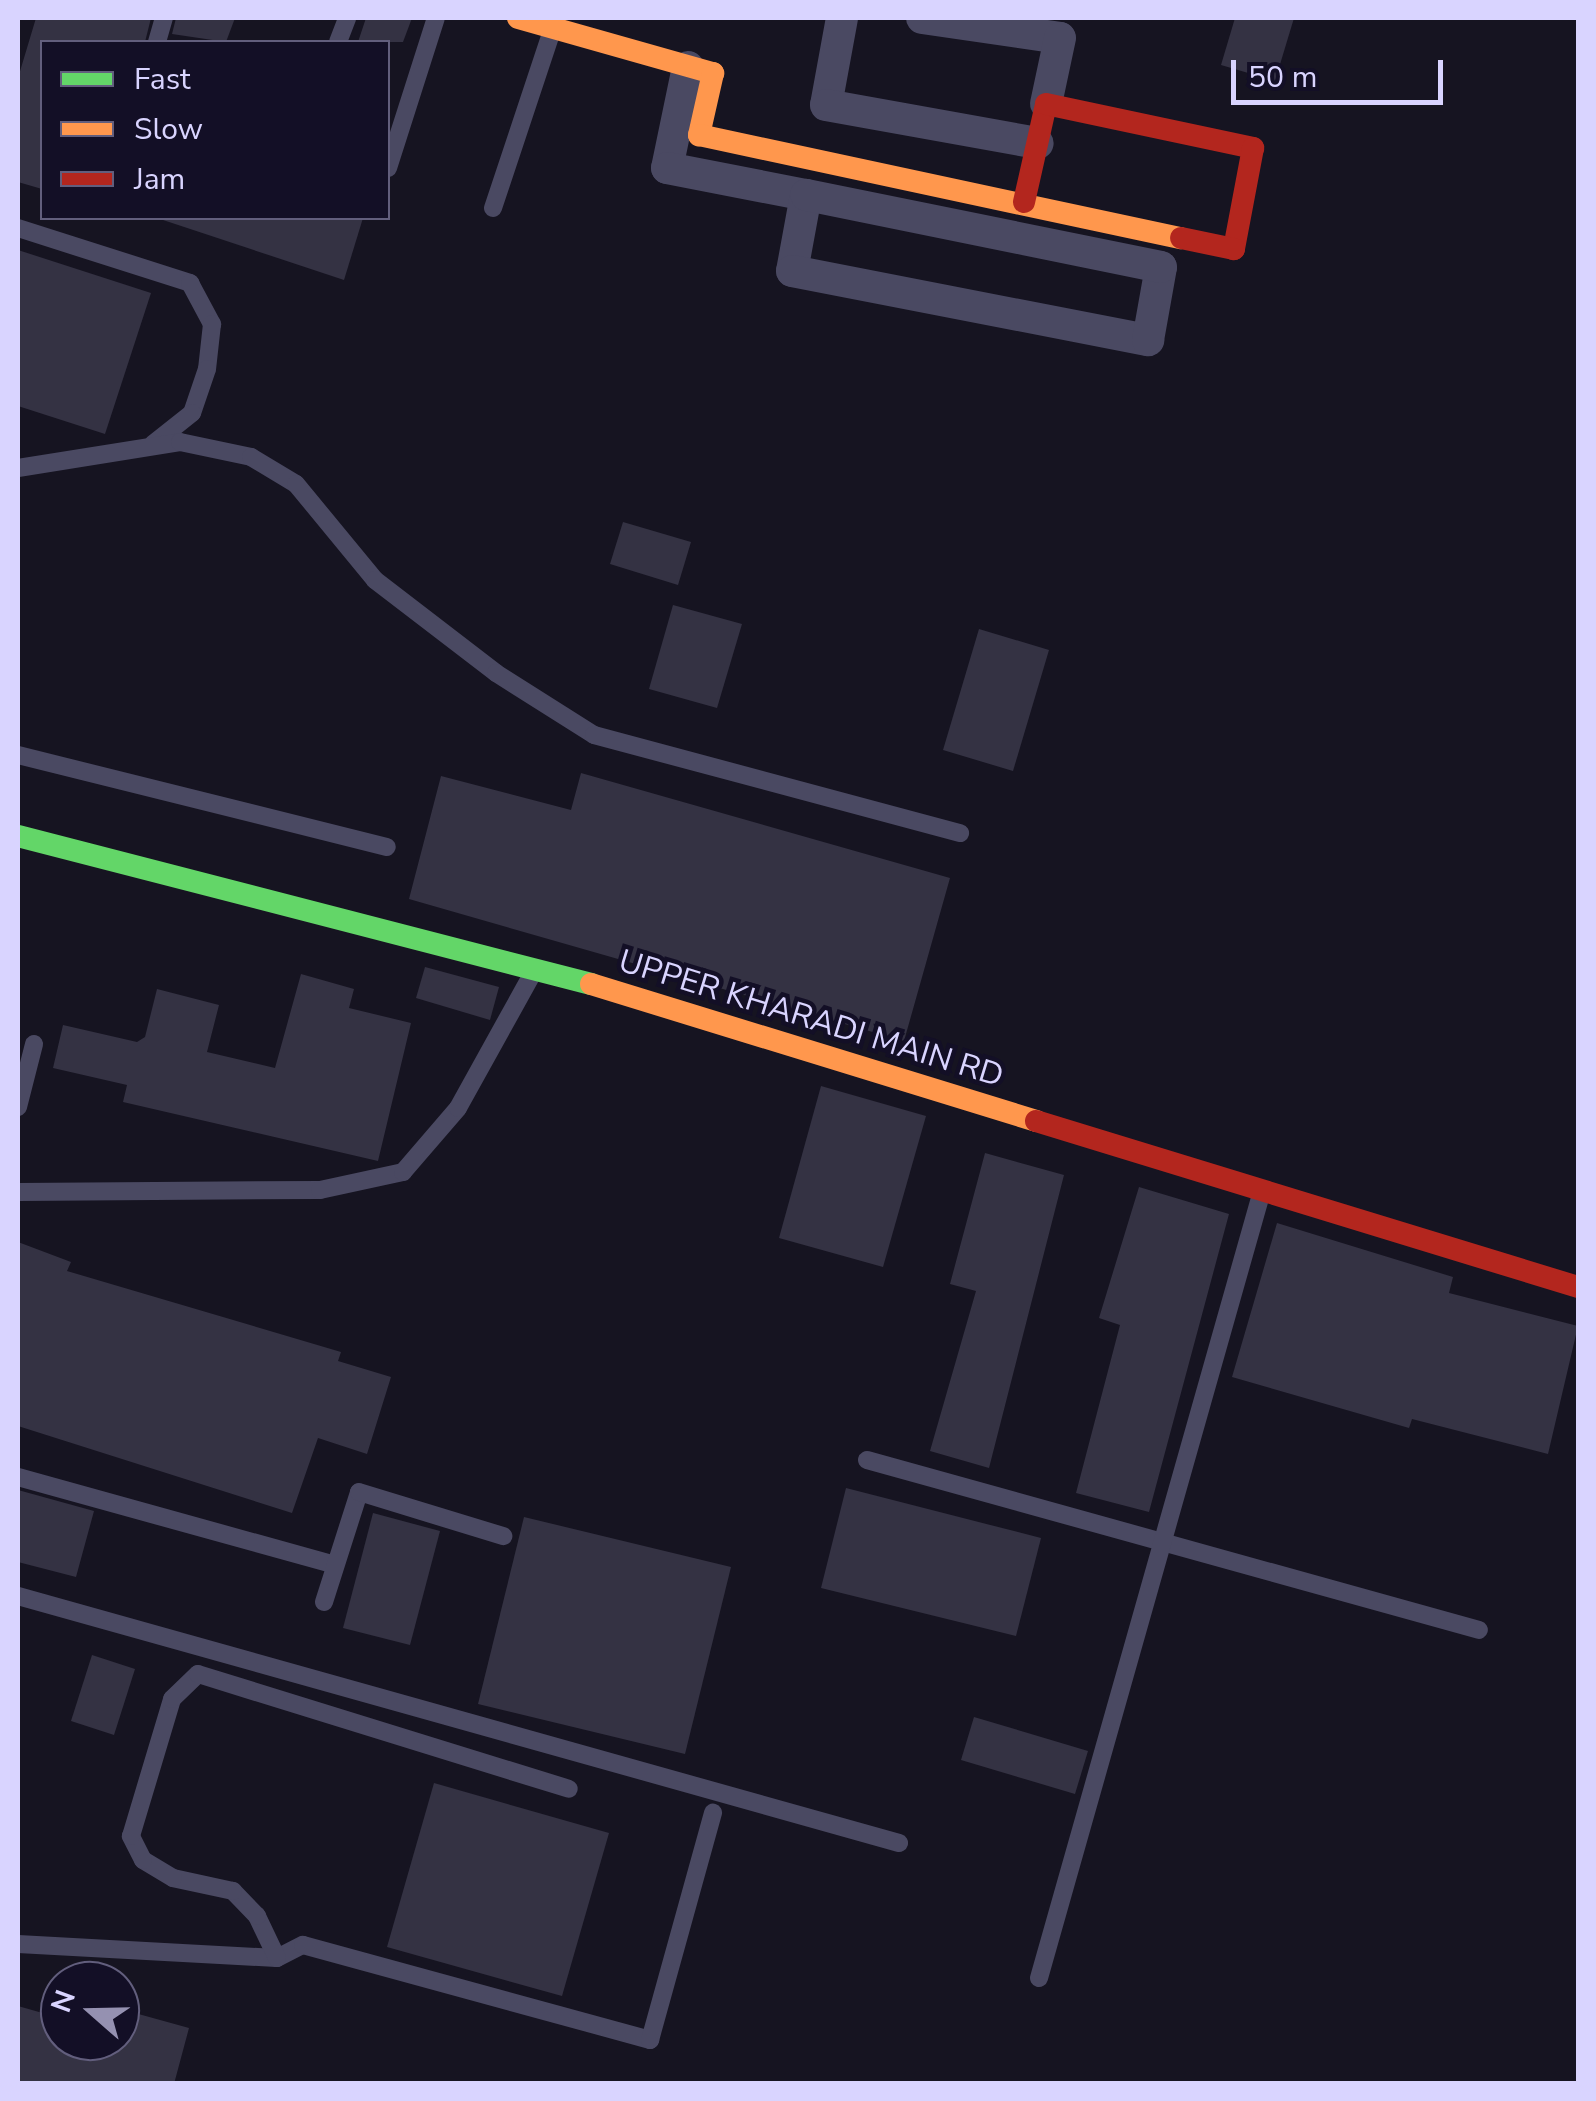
<!DOCTYPE html>
<style>
body{margin:0}
#map{position:relative;width:1596px;height:2101px;overflow:hidden;background:#161421;font-family:"Nunito Sans",sans-serif}
div>[style]{position:absolute}
.building>*{inset:0;background:#343243}
.lane>*{height:18px;margin:-9px;padding:0 9px;transform-origin:9px;border-radius:9px;background:#4a4962}
.street>*{height:32px;margin:-16px;padding:0 16px;transform-origin:16px;border-radius:16px;background:#4a4962}
.fast>*{height:22px;margin:-11px;padding:0 11px;transform-origin:11px;border-radius:11px;background:#63d668}
.slow>*{height:22px;margin:-11px;padding:0 11px;transform-origin:11px;border-radius:11px;background:#ff974d}
.jam>*{height:22px;margin:-11px;padding:0 11px;transform-origin:11px;border-radius:11px;background:#b3261e}
span{translate:-50% -50%;white-space:nowrap;text-align:center;line-height:1.15;-webkit-text-stroke:9px #130f26;paint-order:stroke}
.street-label{font-size:32px;color:#d9d4ff}
.frame{position:absolute;inset:0;border:20px solid #d9d4ff;pointer-events:none}
.legend{position:absolute;left:40px;top:40px;width:350px;height:180px;box-sizing:border-box;background:#130f26;border:2px solid #625e7d;margin:0;padding:12px 18px;list-style:none;font-size:30px;color:#d9d4ff}
.legend li{display:flex;align-items:center;gap:20px;height:50px}
.legend b{width:50px;border:2px solid #625e7d}
.north{position:absolute;left:40px;top:1961px;width:100px;height:100px;box-sizing:border-box;background:#130f26;border:2px solid #625e7d;border-radius:50%;rotate:290deg;font-size:28px;font-weight:700;line-height:40px;text-align:center;color:#d9d4ff}
.north::after{content:'';display:block;margin:auto;width:35px;height:45px;background:#9591b1;clip-path:polygon(50% 0,100% 100%,50% 72%,0 100%)}
.scale{position:absolute;left:1231px;top:60px;width:212px;height:45px;box-sizing:border-box;border:5px solid #d9d4ff;border-top:0;padding-left:12px;font-size:30px;line-height:35px;white-space:nowrap;color:#d9d4ff;-webkit-text-stroke:8px #130f26;paint-order:stroke}
</style>
<div id="map">
<div class="building">
<div style="clip-path:polygon(36px 18px,151px 18px,145px 42px,42px 42px,42px 189px,18px 182px,18px 78px)"></div>
<div style="clip-path:polygon(176px 18px,235px 18px,226px 42px,172px 34px)"></div>
<div style="clip-path:polygon(366px 18px,412px 18px,403px 42px,358px 42px)"></div>
<div style="clip-path:polygon(1235px 18px,1294px 18px,1275px 81px,1221px 65px)"></div>
<div style="clip-path:polygon(157px 218px,363px 218px,344px 280px)"></div>
<div style="clip-path:polygon(18px 250px,151px 293px,105px 434px,18px 406px)"></div>
<div style="clip-path:polygon(623px 522px,691px 542px,678px 585px,610px 564px)"></div>
<div style="clip-path:polygon(673px 605px,742px 624px,717px 708px,649px 689px)"></div>
<div style="clip-path:polygon(979px 629px,1049px 650px,1013px 771px,943px 750px)"></div>
<div style="clip-path:polygon(581px 773px,950px 878px,904px 1041px,409px 899px,441px 776px,571px 810px)"></div>
<div style="clip-path:polygon(425px 967px,499px 987px,490px 1020px,416px 998px)"></div>
<div style="clip-path:polygon(301px 974px,354px 989px,349px 1008px,411px 1023px,378px 1161px,123px 1102px,127px 1085px,53px 1068px,63px 1025px,137px 1042px,145px 1037px,157px 989px,219px 1005px,207px 1052px,275px 1068px)"></div>
<div style="clip-path:polygon(821px 1086px,926px 1116px,883px 1267px,779px 1238px)"></div>
<div style="clip-path:polygon(985px 1153px,1064px 1175px,989px 1468px,930px 1451px,976px 1291px,950px 1284px)"></div>
<div style="clip-path:polygon(1139px 1187px,1229px 1214px,1149px 1512px,1076px 1493px,1120px 1325px,1099px 1318px)"></div>
<div style="clip-path:polygon(1277px 1223px,1453px 1277px,1449px 1293px,1578px 1326px,1548px 1454px,1412px 1419px,1409px 1428px,1232px 1377px)"></div>
<div style="clip-path:polygon(18px 1242px,71px 1262px,67px 1271px,341px 1352px,338px 1361px,391px 1377px,367px 1454px,318px 1438px,292px 1513px,18px 1426px)"></div>
<div style="clip-path:polygon(846px 1488px,1041px 1538px,1016px 1636px,821px 1588px)"></div>
<div style="clip-path:polygon(18px 1490px,94px 1511px,76px 1577px,18px 1562px)"></div>
<div style="clip-path:polygon(373px 1513px,440px 1531px,410px 1645px,343px 1628px)"></div>
<div style="clip-path:polygon(524px 1517px,731px 1567px,685px 1754px,478px 1704px)"></div>
<div style="clip-path:polygon(92px 1655px,135px 1669px,114px 1735px,71px 1721px)"></div>
<div style="clip-path:polygon(974px 1717px,1088px 1751px,1075px 1794px,961px 1760px)"></div>
<div style="clip-path:polygon(434px 1783px,609px 1833px,562px 1996px,387px 1947px)"></div>
<div style="clip-path:polygon(18px 2006px,60px 2018px,60px 2041px,120px 2041px,124px 2010px,189px 2028px,174px 2084px,18px 2084px)"></div>
</div>
<div class="lane">
<div style="left:157px;top:42px;width:25px;rotate:-74deg"></div>
<div style="left:338px;top:42px;width:26px;rotate:-69deg"></div>
<div style="left:388px;top:168px;width:157px;rotate:-72.3deg"></div>
<div style="left:493px;top:208px;width:190px;rotate:-71.6deg"></div>
<div style="left:18px;top:228px;width:181px;rotate:17.7deg"></div>
<div style="left:190px;top:283px;width:47px;rotate:61.8deg"></div>
<div style="left:212px;top:324px;width:45px;rotate:96.3deg"></div>
<div style="left:207px;top:369px;width:46px;rotate:108.8deg"></div>
<div style="left:192px;top:413px;width:50px;rotate:141.5deg"></div>
<div style="left:18px;top:468px;width:164px;rotate:-9.1deg"></div>
<div style="left:180px;top:442px;width:73px;rotate:11.9deg"></div>
<div style="left:251px;top:457px;width:52px;rotate:31deg"></div>
<div style="left:296px;top:484px;width:124px;rotate:50.5deg"></div>
<div style="left:375px;top:580px;width:153px;rotate:37.5deg"></div>
<div style="left:496px;top:673px;width:116px;rotate:32.3deg"></div>
<div style="left:594px;top:735px;width:379px;rotate:15deg"></div>
<div style="left:18px;top:755px;width:380px;rotate:14deg"></div>
<div style="left:18px;top:1107px;width:65px;rotate:-75.7deg"></div>
<div style="left:18px;top:1192px;width:302px;rotate:-0.4deg"></div>
<div style="left:320px;top:1190px;width:85px;rotate:-12.2deg"></div>
<div style="left:403px;top:1172px;width:84px;rotate:-49.3deg"></div>
<div style="left:458px;top:1108px;width:157px;rotate:-61deg"></div>
<div style="left:867px;top:1460px;width:635px;rotate:15.52deg"></div>
<div style="left:18px;top:1477px;width:329px;rotate:15.5deg"></div>
<div style="left:18px;top:1596px;width:915px;rotate:15.66deg"></div>
<div style="left:324px;top:1602px;width:115px;rotate:-72.3deg"></div>
<div style="left:359px;top:1492px;width:151px;rotate:17deg"></div>
<div style="left:18px;top:1944px;width:259px;rotate:3.1deg"></div>
<div style="left:277px;top:1958px;width:29px;rotate:-27deg"></div>
<div style="left:303px;top:1945px;width:360px;rotate:15.3deg"></div>
<div style="left:650px;top:2040px;width:236px;rotate:-74.5deg"></div>
<div style="left:277px;top:1958px;width:47px;rotate:-115.5deg"></div>
<div style="left:257px;top:1916px;width:35px;rotate:-134deg"></div>
<div style="left:233px;top:1891px;width:61px;rotate:-167.8deg"></div>
<div style="left:173px;top:1878px;width:35px;rotate:-149deg"></div>
<div style="left:143px;top:1860px;width:27px;rotate:-117deg"></div>
<div style="left:131px;top:1836px;width:143px;rotate:-73.3deg"></div>
<div style="left:172px;top:1699px;width:36px;rotate:-44deg"></div>
<div style="left:198px;top:1674px;width:388px;rotate:17.2deg"></div>
<div style="left:1039px;top:1978px;width:818px;rotate:-74.18deg"></div>
</div>
<div class="street">
<div style="left:842px;top:18px;width:88px;rotate:100.4deg"></div>
<div style="left:826px;top:105px;width:215px;rotate:10.2deg"></div>
<div style="left:922px;top:18px;width:139px;rotate:8.2deg"></div>
<div style="left:1060px;top:38px;width:67px;rotate:102deg"></div>
<div style="left:688px;top:67px;width:103px;rotate:101.7deg"></div>
<div style="left:667px;top:168px;width:142px;rotate:11deg"></div>
<div style="left:806px;top:195px;width:77px;rotate:100.4deg"></div>
<div style="left:792px;top:271px;width:363px;rotate:11deg"></div>
<div style="left:1148px;top:340px;width:74px;rotate:-79.9deg"></div>
<div style="left:1161px;top:267px;width:362px;rotate:-168.5deg"></div>
</div>
<div class="fast">
<div style="left:18px;top:836px;width:592px;rotate:14.48deg"></div>
</div>
<div class="slow">
<div style="left:518px;top:18px;width:203px;rotate:15.8deg"></div>
<div style="left:713px;top:73px;width:64px;rotate:102.7deg"></div>
<div style="left:699px;top:135px;width:493px;rotate:12.1deg"></div>
<div style="left:591px;top:984px;width:466px;rotate:17.1deg"></div>
</div>
<div class="jam">
<div style="left:1024px;top:202px;width:100px;rotate:-77.3deg"></div>
<div style="left:1046px;top:104px;width:212px;rotate:12deg"></div>
<div style="left:1253px;top:148px;width:103px;rotate:100.7deg"></div>
<div style="left:1234px;top:249px;width:54px;rotate:-168.3deg"></div>
<div style="left:1036px;top:1121px;width:567px;rotate:17.03deg"></div>
</div>
<div class="street-label">
<span style="left:811px;top:1019px;rotate:17deg">UPPER KHARADI MAIN RD</span>
</div>
<div class="frame"></div>
<ul class="legend">
<li><b style="height:12px;background:#63d668"></b>Fast</li>
<li><b style="height:12px;background:#ff974d"></b>Slow</li>
<li><b style="height:12px;background:#b3261e"></b>Jam</li>
</ul>
<div class="north">N</div>
<div class="scale">50 m</div>
</div>
